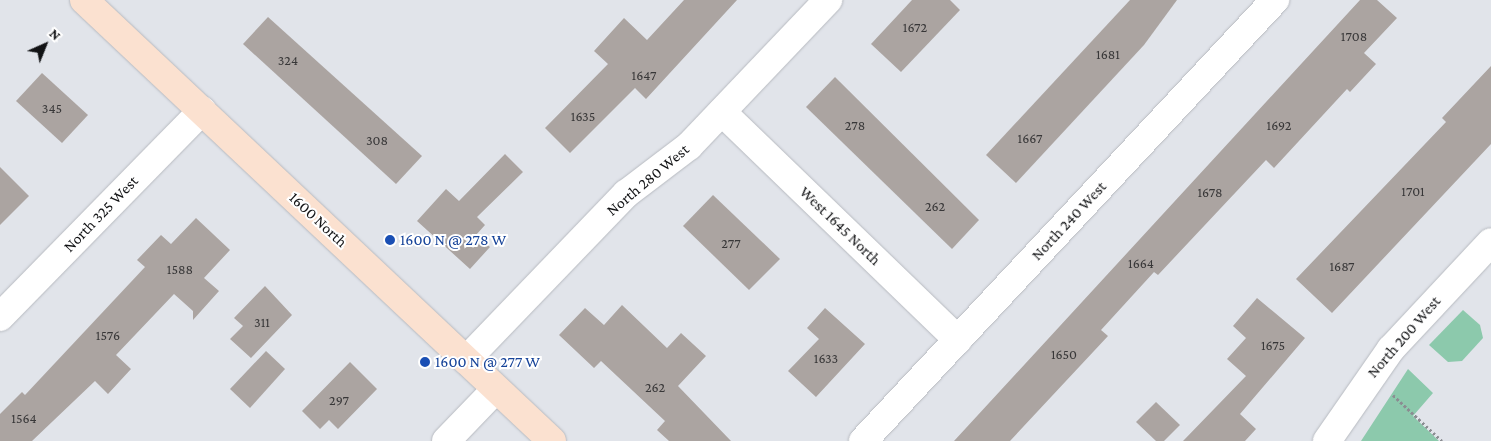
<!DOCTYPE html>
<style>
body{margin:0}
#map{position:relative;width:1491px;height:441px;overflow:hidden;background:#e1e4ea;font-family:"Crimson Pro",serif}
div>[style]{position:absolute}
.green>*{inset:0;background:#8cc9ac}
.building>*{inset:0;background:#aba4a1}
.path>*{height:3px;margin-top:-1.5px;transform-origin:0;background:repeating-linear-gradient(90deg,#8b8d92 0 2.5px,transparent 0 5px)}
.roads{filter:drop-shadow(0 0 1px #b7bac0) drop-shadow(0 0 1px #b7bac0)}
.minor>*{height:28px;margin:-14px;padding:0 14px;transform-origin:14px;border-radius:14px;background:#fff}
.secondary>*{height:28px;margin:-14px;padding:0 14px;transform-origin:14px;border-radius:14px;background:#fbe1d0}
.dots>*{width:14px;height:14px;translate:-50% -50%;box-sizing:border-box;border:2px solid #fff;border-radius:50%}
span{translate:-50% -50%;white-space:nowrap;text-align:center;line-height:1.15;-webkit-text-stroke:4px #fff;paint-order:stroke}
.number-label{font-size:14px;color:#383738}
.number-label span{-webkit-text-stroke-width:0}
.street-label{font-size:16px;color:#121315}
.transit-label{font-size:16px;color:#164399}
.left{translate:0 -50%;text-align:left}
.north{position:absolute;left:20px;top:20px;width:50px;height:50px;-webkit-text-stroke:4px #fff;paint-order:stroke;rotate:44deg;font-size:14px;font-weight:700;line-height:20px;text-align:center;color:#121315}
.north::after{content:'';display:block;margin:auto;width:18px;height:22px;background:#121315;clip-path:polygon(50% 0,100% 100%,50% 72%,0 100%)}
</style>
<div id="map">
<div class="green">
<div style="clip-path:polygon(1463px 310px,1480px 325px,1483px 338px,1462px 361px,1448px 362px,1429px 345px)"></div>
<div style="clip-path:polygon(1408px 369px,1433px 393px,1413px 416px,1439px 441px,1361px 441px)"></div>
</div>
<div class="building">
<div style="clip-path:polygon(684px 0,737px 0,646px 99px,635px 88px,570px 153px,545px 128px,608px 64px,594px 51px,624px 18px,647px 40px)"></div>
<div style="clip-path:polygon(912px 0,950px 0,960px 10px,901px 72px,871px 44px)"></div>
<div style="clip-path:polygon(1130px 0,1177px 0,1144px 45px,1016px 183px,986px 155px)"></div>
<div style="clip-path:polygon(1360px 0,1377px 0,1397px 18px,1364px 53px,1376px 64px,1350px 92px,1347px 89px,1274px 168px,1266px 160px,1158px 275px,1154px 272px,1101px 330px,1108px 336px,1010px 441px,954px 441px)"></div>
<div style="clip-path:polygon(268px 17px,422px 156px,396px 184px,243px 44px)"></div>
<div style="clip-path:polygon(1491px 66px,1491px 144px,1332px 313px,1296px 279px,1446px 122px,1442px 118px)"></div>
<div style="clip-path:polygon(42px 73px,88px 115px,62px 143px,16px 101px)"></div>
<div style="clip-path:polygon(835px 77px,979px 220px,952px 249px,806px 107px)"></div>
<div style="clip-path:polygon(505px 154px,523px 172px,477px 217px,485px 225px,476px 235px,490px 247px,470px 269px,417px 221px,446px 189px,459px 201px)"></div>
<div style="clip-path:polygon(0 167px,29px 196px,0 225px)"></div>
<div style="clip-path:polygon(713px 195px,780px 259px,749px 290px,683px 226px)"></div>
<div style="clip-path:polygon(196px 218px,230px 250px,204px 278px,219px 291px,193px 320px,193px 311px,174px 294px,116px 355px,131px 369px,108px 394px,95px 381px,32px 441px,0 441px,0 414px,22px 392px,25px 395px,145px 267px,137px 260px,161px 235px,171px 244px)"></div>
<div style="clip-path:polygon(265px 286px,292px 315px,251px 358px,230px 339px,243px 326px,234px 318px)"></div>
<div style="clip-path:polygon(1257px 298px,1305px 338px,1240px 414px,1256px 429px,1245px 441px,1183px 441px,1246px 376px,1227px 359px,1246px 338px,1233px 326px)"></div>
<div style="clip-path:polygon(622px 305px,667px 348px,681px 333px,706px 356px,678px 386px,731px 441px,669px 441px,657px 430px,665px 421px,601px 361px,594px 368px,559px 335px,585px 308px,604px 325px)"></div>
<div style="clip-path:polygon(825px 308px,865px 344px,816px 397px,788px 371px,819px 339px,807px 328px)"></div>
<div style="clip-path:polygon(266px 351px,285px 369px,250px 408px,230px 389px)"></div>
<div style="clip-path:polygon(350px 362px,377px 389px,338px 429px,329px 420px,320px 429px,302px 411px)"></div>
<div style="clip-path:polygon(1156px 402px,1180px 425px,1164px 441px,1156px 441px,1136px 422px)"></div>
</div>
<div class="path">
<div style="left:1393px;top:395px;width:67px;rotate:43.2deg"></div>
</div>
<div class="roads">
<div class="minor">
<div style="left:722px;top:112px;width:328px;rotate:44deg"></div>
<div style="left:0;top:317px;width:289px;rotate:-45.6deg"></div>
<div style="left:466px;top:360px;width:231px;rotate:-46.1deg"></div>
<div style="left:626px;top:194px;width:79px;rotate:-37.3deg"></div>
<div style="left:689px;top:146px;width:202px;rotate:-46.4deg"></div>
<div style="left:446px;top:441px;width:72px;rotate:-46.1deg"></div>
<div style="left:863px;top:441px;width:604px;rotate:-46.95deg"></div>
<div style="left:1327px;top:441px;width:112px;rotate:-55.2deg"></div>
<div style="left:1391px;top:349px;width:146px;rotate:-46.9deg"></div>
</div>
<div class="secondary">
<div style="left:84px;top:0;width:643px;rotate:43.3deg"></div>
</div>
</div>
<div class="dots">
<div style="left:390px;top:240px;background:#1a4fb4"></div>
<div style="left:425px;top:362px;background:#1a4fb4"></div>
</div>
<div class="number-label">
<span style="left:915px;top:27px">1672</span>
<span style="left:1354px;top:36px">1708</span>
<span style="left:1108px;top:54px">1681</span>
<span style="left:288px;top:60px">324</span>
<span style="left:644px;top:75px">1647</span>
<span style="left:52px;top:108px">345</span>
<span style="left:583px;top:116px">1635</span>
<span style="left:855px;top:125px">278</span>
<span style="left:1279px;top:125px">1692</span>
<span style="left:1030px;top:138px">1667</span>
<span style="left:377px;top:140px">308</span>
<span style="left:1413px;top:191px">1701</span>
<span style="left:1210px;top:192px">1678</span>
<span style="left:935px;top:206px">262</span>
<span style="left:731px;top:243px">277</span>
<span style="left:1141px;top:263px">1664</span>
<span style="left:1342px;top:266px">1687</span>
<span style="left:180px;top:269px">1588</span>
<span style="left:262px;top:322px">311</span>
<span style="left:108px;top:335px">1576</span>
<span style="left:1273px;top:345px">1675</span>
<span style="left:1064px;top:354px">1650</span>
<span style="left:826px;top:358px">1633</span>
<span style="left:655px;top:387px">262</span>
<span style="left:339px;top:400px">297</span>
<span style="left:24px;top:418px">1564</span>
</div>
<div class="street-label">
<span style="left:648px;top:180px;rotate:-40deg">North 280 West</span>
<span style="left:101px;top:214px;rotate:-46deg">North 325 West</span>
<span style="left:318px;top:220px;rotate:43deg">1600 North</span>
<span style="left:1069px;top:221px;rotate:-47deg">North 240 West</span>
<span style="left:840px;top:226px;rotate:44deg">West 1645 North</span>
<span style="left:1404px;top:337px;rotate:-49deg">North 200 West</span>
</div>
<div class="transit-label">
<span class="left" style="left:400px;top:240px">1600 N @ 278 W</span>
<span class="left" style="left:435px;top:362px">1600 N @ 277 W</span>
</div>
<div class="north">N</div>
</div>
